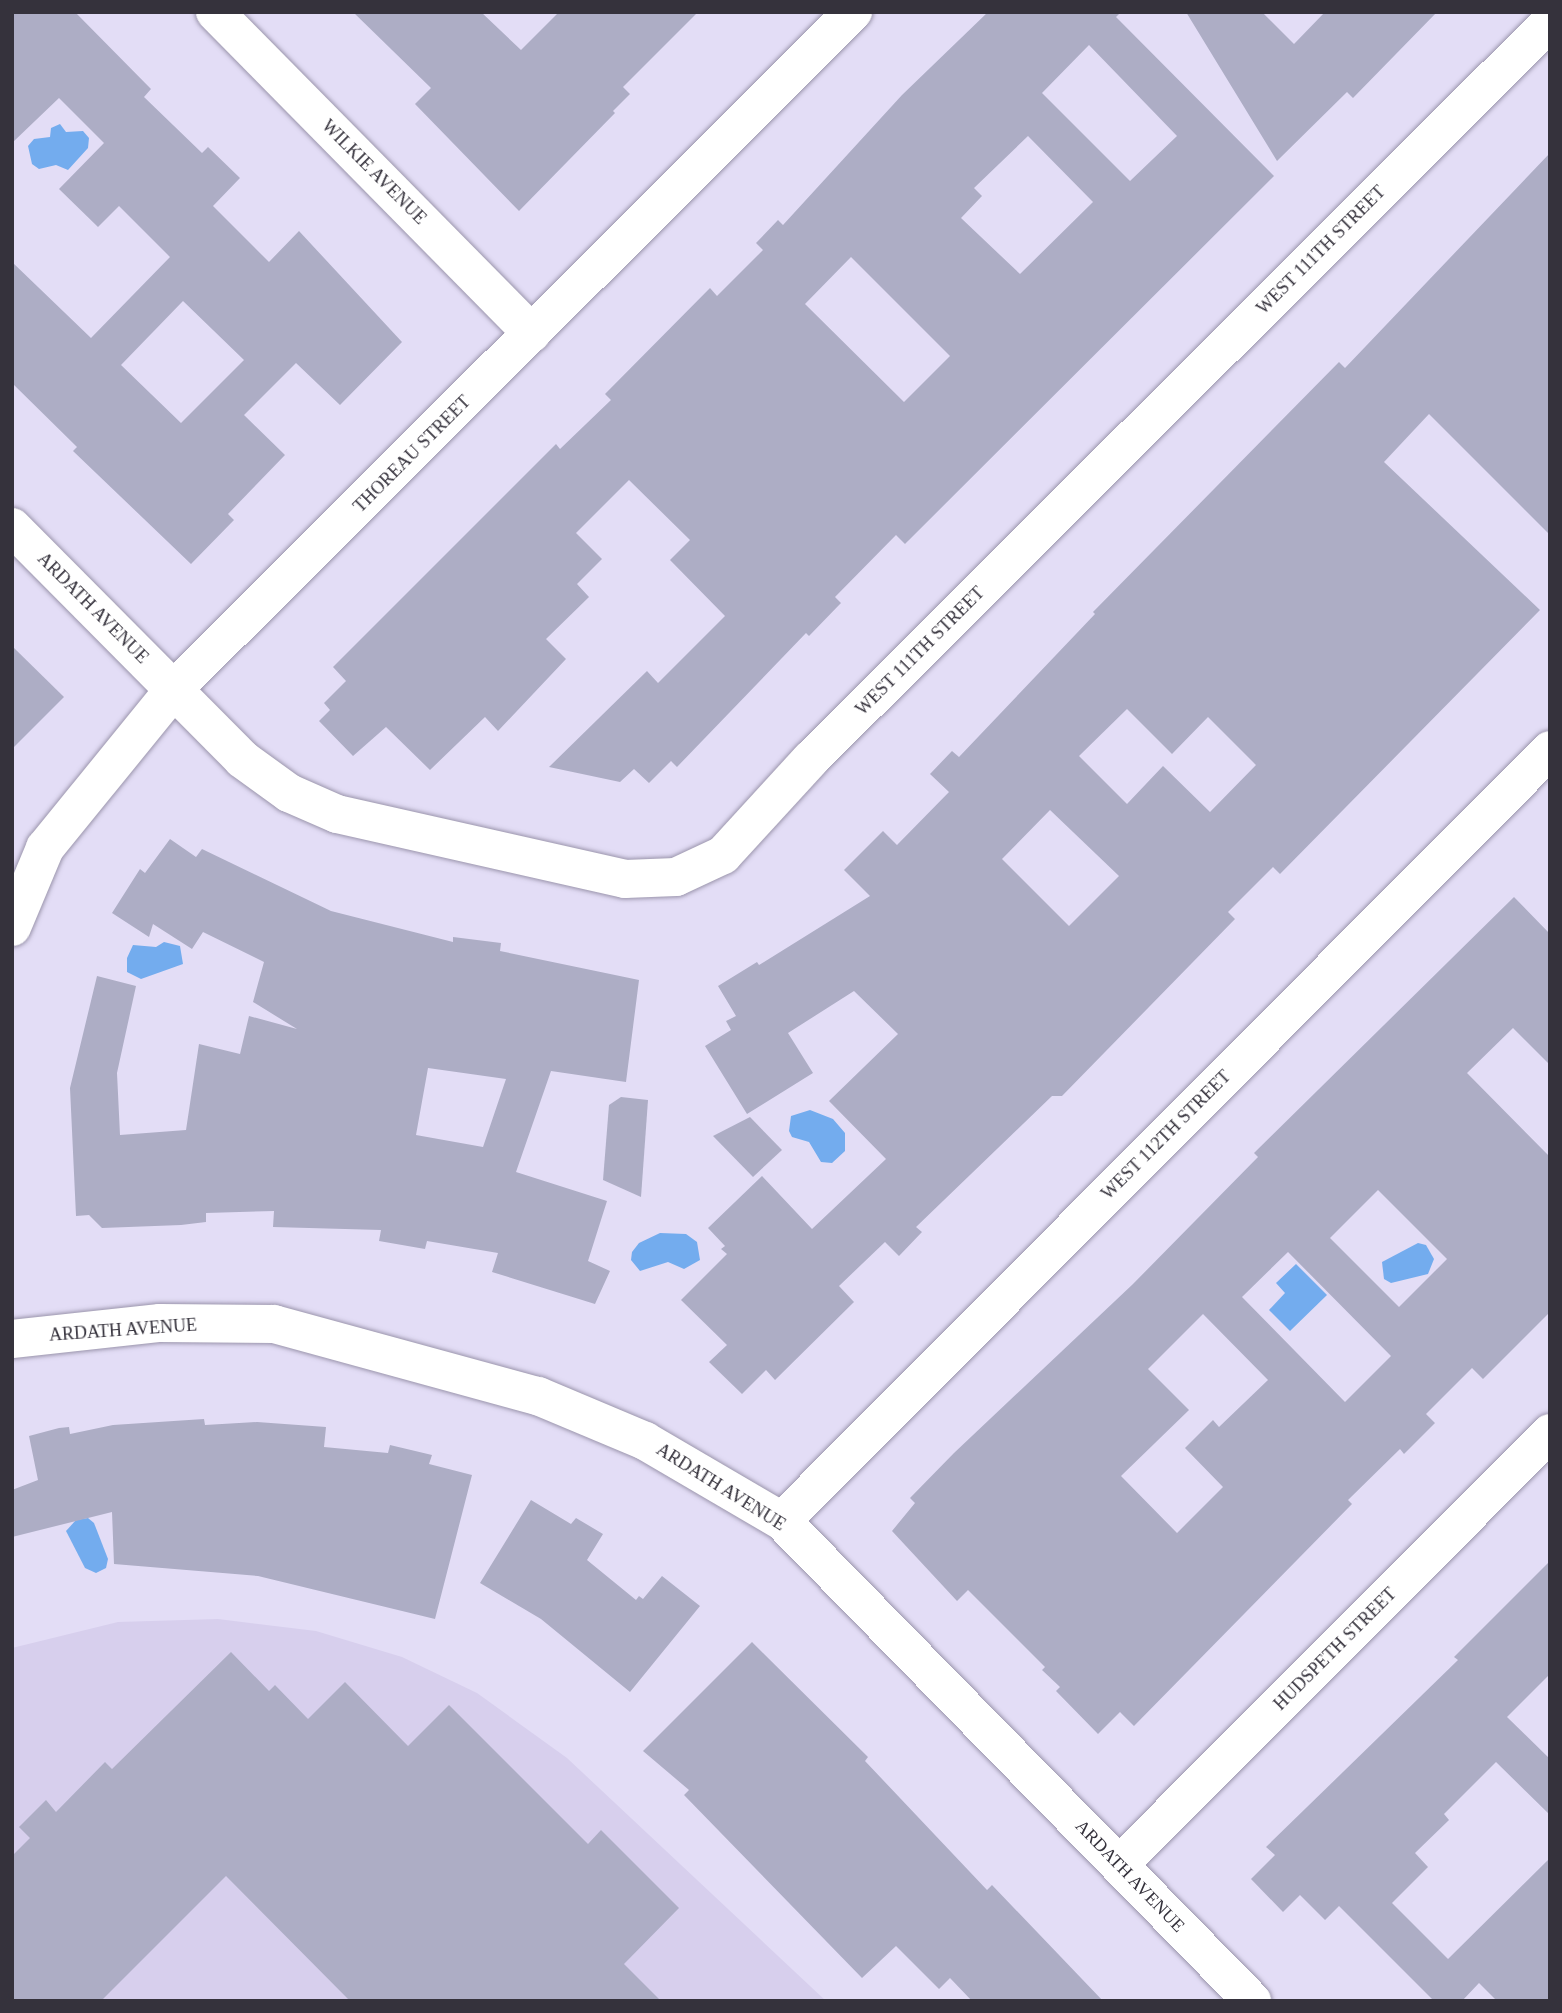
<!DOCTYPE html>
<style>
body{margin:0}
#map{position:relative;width:1562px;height:2013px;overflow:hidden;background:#e3ddf6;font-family:Georgia,serif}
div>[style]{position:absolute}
.built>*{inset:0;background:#d7cfed}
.water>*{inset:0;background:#73acee}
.building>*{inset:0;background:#adadc5}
.roads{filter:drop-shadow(0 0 2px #9b95ac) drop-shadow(0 0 2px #9b95ac)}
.minor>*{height:38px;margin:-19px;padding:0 19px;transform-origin:19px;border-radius:19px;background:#fff}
span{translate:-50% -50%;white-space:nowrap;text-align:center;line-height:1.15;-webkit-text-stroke:5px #fff;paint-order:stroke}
.street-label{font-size:18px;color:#35323c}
.frame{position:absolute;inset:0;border:14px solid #35323c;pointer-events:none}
</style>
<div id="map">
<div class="built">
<div style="clip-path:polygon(218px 1619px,316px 1631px,402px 1657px,477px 1693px,567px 1758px,826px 2001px,12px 2001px,12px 1648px,118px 1622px)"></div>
</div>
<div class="water">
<div style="clip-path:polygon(60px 124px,66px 132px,83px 131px,89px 138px,88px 148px,68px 170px,56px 165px,39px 169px,32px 164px,28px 146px,34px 139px,50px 137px,51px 128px)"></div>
<div style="clip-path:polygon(164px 942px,180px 946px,183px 964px,141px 979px,127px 972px,127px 958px,133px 945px,156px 947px)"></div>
<div style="clip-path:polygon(810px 1110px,833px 1119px,845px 1133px,845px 1151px,832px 1163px,821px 1162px,809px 1142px,792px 1137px,789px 1131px,791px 1116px)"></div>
<div style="clip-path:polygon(660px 1233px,686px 1234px,697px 1242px,700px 1260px,684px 1269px,668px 1262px,640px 1271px,631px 1260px,632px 1252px,639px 1243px)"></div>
<div style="clip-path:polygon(1418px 1243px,1426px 1245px,1434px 1259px,1428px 1274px,1391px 1283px,1384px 1279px,1382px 1262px)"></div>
<div style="clip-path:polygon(1296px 1264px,1327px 1295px,1290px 1331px,1269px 1310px,1285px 1293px,1276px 1283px)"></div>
<div style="clip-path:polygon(88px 1518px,94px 1523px,108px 1559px,106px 1568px,96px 1573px,85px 1568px,66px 1531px,76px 1520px)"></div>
</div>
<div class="building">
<div style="clip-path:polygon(evenodd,12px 12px,75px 12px,151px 89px,144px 97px,202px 153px,208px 147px,240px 178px,213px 206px,269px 262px,299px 231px,402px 342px,340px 405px,296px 363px,244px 415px,285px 455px,228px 514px,234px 520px,191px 564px,73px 451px,77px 447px,12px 383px,12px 262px,91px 338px,170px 257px,119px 206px,98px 227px,59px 189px,104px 143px,59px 98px,12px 143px,12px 12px,183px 301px,244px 360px,181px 423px,121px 365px,183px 301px)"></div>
<div style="clip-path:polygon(353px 12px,481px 12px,521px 50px,559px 12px,698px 12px,623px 87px,630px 94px,613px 111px,615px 113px,519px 211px,415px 104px,431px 88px)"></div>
<div style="clip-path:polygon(evenodd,988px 12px,1121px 12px,1116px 17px,1274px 176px,905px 544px,896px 535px,835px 597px,841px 603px,809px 636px,806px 633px,677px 767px,671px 761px,649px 783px,634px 769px,620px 782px,549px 767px,647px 671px,658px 683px,725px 616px,670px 560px,690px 540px,629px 480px,576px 533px,602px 559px,577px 584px,589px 597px,546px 639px,566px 659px,498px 731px,485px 717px,430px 770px,386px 727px,353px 756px,319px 721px,330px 710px,324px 703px,346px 681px,333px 667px,556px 444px,560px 449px,611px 400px,605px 394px,710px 288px,717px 296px,763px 250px,756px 243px,778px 220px,783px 225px,902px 95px,988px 12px,1089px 45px,1177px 136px,1130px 181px,1042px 93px,1089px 45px,988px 12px,1028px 136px,1093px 202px,1020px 274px,961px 218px,982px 196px,974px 188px,1028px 136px,988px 12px,851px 257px,950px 356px,904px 402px,805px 304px,851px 257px)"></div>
<div style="clip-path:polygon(1186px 12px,1262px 12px,1294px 44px,1325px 12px,1437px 12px,1353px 98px,1347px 92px,1277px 161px)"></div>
<div style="clip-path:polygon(evenodd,1550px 153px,1550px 535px,1429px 414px,1384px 462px,1540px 610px,1280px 874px,1273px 867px,1228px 912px,1235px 919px,1062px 1096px,1052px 1096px,916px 1227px,922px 1232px,899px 1256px,885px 1242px,839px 1286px,854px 1302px,775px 1380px,766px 1370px,742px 1394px,709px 1362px,727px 1345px,681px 1300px,727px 1254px,721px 1249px,725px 1246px,708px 1228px,762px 1176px,812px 1229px,886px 1159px,829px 1101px,898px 1034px,854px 991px,788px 1033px,813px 1073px,747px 1114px,705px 1046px,731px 1030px,726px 1021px,736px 1016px,718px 986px,757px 962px,759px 965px,870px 896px,844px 870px,883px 831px,897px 845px,949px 792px,930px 774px,952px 751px,959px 757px,1095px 614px,1093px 612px,1339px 362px,1345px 368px,1550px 153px,1127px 709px,1172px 754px,1208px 717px,1256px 765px,1210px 812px,1163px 766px,1127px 804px,1079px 756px,1127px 709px,1550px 153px,1050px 810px,1119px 876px,1069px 926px,1002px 859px,1050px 810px)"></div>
<div style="clip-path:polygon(12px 646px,64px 697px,12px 749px)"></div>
<div style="clip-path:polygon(evenodd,170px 839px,196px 857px,202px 849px,331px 911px,453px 942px,453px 937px,501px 943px,500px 951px,639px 980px,626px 1082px,551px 1071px,516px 1172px,607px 1201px,588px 1261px,610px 1271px,595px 1304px,492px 1272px,498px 1253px,427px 1241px,425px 1249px,379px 1241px,381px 1230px,273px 1227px,274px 1211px,206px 1213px,206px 1222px,181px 1225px,102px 1228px,89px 1215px,76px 1216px,70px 1088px,97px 976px,136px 986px,117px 1073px,120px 1135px,186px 1130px,199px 1044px,240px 1054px,249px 1016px,297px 1029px,253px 1002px,264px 962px,203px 932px,192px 949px,153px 924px,149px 937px,112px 913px,140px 869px,145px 873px,170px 839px,428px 1068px,506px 1079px,483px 1147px,416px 1135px,428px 1068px)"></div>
<div style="clip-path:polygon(evenodd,1514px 897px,1550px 934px,1550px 1065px,1513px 1028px,1467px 1073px,1550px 1157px,1550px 1312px,1483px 1379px,1472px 1368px,1426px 1414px,1435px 1423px,1404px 1454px,1400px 1449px,1348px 1500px,1352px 1504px,1134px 1726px,1120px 1712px,1098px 1734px,1056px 1691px,1060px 1687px,1042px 1670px,1045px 1667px,968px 1590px,957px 1601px,892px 1531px,915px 1503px,910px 1498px,954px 1453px,1133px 1284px,1258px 1157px,1254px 1153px,1514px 897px,1378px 1190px,1447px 1259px,1399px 1307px,1330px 1238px,1378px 1190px,1514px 897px,1288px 1252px,1391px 1356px,1345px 1402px,1242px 1297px,1288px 1252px,1514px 897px,1203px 1314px,1268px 1380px,1219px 1427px,1213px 1420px,1185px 1448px,1223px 1487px,1177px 1533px,1121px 1476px,1189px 1410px,1148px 1369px,1203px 1314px)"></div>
<div style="clip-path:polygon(621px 1097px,648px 1100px,641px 1197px,603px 1180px,609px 1105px)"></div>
<div style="clip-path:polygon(750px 1117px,782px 1150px,753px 1177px,713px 1136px)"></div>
<div style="clip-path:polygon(204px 1419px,205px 1425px,257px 1422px,326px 1427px,324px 1447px,388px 1453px,390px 1445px,432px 1455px,429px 1464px,472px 1475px,435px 1619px,258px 1576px,114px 1564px,112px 1512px,12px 1537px,12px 1490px,38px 1480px,29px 1436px,59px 1428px,69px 1427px,70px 1434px,113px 1425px)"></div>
<div style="clip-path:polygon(531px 1500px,571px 1524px,576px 1518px,603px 1534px,587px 1560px,636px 1600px,639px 1596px,643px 1599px,662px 1576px,700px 1606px,630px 1692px,541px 1619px,480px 1583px)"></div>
<div style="clip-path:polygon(1550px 1561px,1550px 1674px,1507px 1717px,1550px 1759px,1550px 1815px,1496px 1762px,1444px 1814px,1449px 1820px,1415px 1853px,1428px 1867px,1392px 1903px,1448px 1959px,1550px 1858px,1550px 2001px,1497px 2001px,1479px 1983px,1462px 2001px,1434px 2001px,1339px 1906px,1325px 1920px,1300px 1895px,1283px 1912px,1251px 1879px,1275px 1855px,1266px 1847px,1458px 1660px,1454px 1657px)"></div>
<div style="clip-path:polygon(752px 1642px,868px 1757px,865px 1761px,987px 1890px,992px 1885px,1103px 2001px,972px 2001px,950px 1978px,939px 1989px,896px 1946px,862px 1978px,684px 1795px,689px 1790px,643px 1751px)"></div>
<div style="clip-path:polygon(231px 1652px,269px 1691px,275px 1685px,308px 1719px,345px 1682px,408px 1746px,449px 1705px,588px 1844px,601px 1830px,679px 1908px,624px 1964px,661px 2001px,350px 2001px,226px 1876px,101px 2001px,12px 2001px,12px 1856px,30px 1838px,19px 1827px,46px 1800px,56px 1812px,105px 1762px,112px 1769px)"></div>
</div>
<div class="roads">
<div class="minor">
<div style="left:215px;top:12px;width:451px;rotate:45.4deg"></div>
<div style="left:12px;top:527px;width:327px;rotate:45.2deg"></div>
<div style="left:242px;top:759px;width:58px;rotate:35.9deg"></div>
<div style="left:289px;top:793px;width:52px;rotate:23.6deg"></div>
<div style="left:337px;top:814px;width:295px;rotate:12.7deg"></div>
<div style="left:625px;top:879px;width:51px;rotate:-2.2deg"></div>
<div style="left:676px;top:877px;width:52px;rotate:-25.1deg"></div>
<div style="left:723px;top:855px;width:129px;rotate:-47.5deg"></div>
<div style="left:810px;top:760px;width:1045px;rotate:-44.92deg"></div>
<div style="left:12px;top:927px;width:86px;rotate:-67.3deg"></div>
<div style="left:45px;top:848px;width:205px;rotate:-50.9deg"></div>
<div style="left:174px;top:689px;width:959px;rotate:-44.92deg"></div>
<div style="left:12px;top:1339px;width:149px;rotate:-6.2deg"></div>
<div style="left:160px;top:1323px;width:114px;rotate:0.5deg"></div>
<div style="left:274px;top:1324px;width:274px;rotate:15.3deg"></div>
<div style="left:538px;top:1396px;width:116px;rotate:22.8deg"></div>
<div style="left:645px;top:1441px;width:159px;rotate:30.3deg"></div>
<div style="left:782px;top:1521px;width:672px;rotate:45.6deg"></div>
<div style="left:782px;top:1521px;width:1088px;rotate:-45.11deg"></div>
<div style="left:1119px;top:1865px;width:610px;rotate:-45.07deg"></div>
</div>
</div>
<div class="street-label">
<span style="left:374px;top:172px;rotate:45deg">WILKIE AVENUE</span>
<span style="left:1321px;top:250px;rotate:-45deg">WEST 111TH STREET</span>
<span style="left:412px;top:454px;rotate:-45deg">THOREAU STREET</span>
<span style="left:93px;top:608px;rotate:45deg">ARDATH AVENUE</span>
<span style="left:920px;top:651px;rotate:-45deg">WEST 111TH STREET</span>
<span style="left:1166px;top:1135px;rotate:-45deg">WEST 112TH STREET</span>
<span style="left:123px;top:1330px;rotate:-4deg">ARDATH AVENUE</span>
<span style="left:721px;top:1487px;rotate:32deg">ARDATH AVENUE</span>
<span style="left:1335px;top:1649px;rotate:-45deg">HUDSPETH STREET</span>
<span style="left:1130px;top:1876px;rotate:46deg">ARDATH AVENUE</span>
</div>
<div class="frame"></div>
</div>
